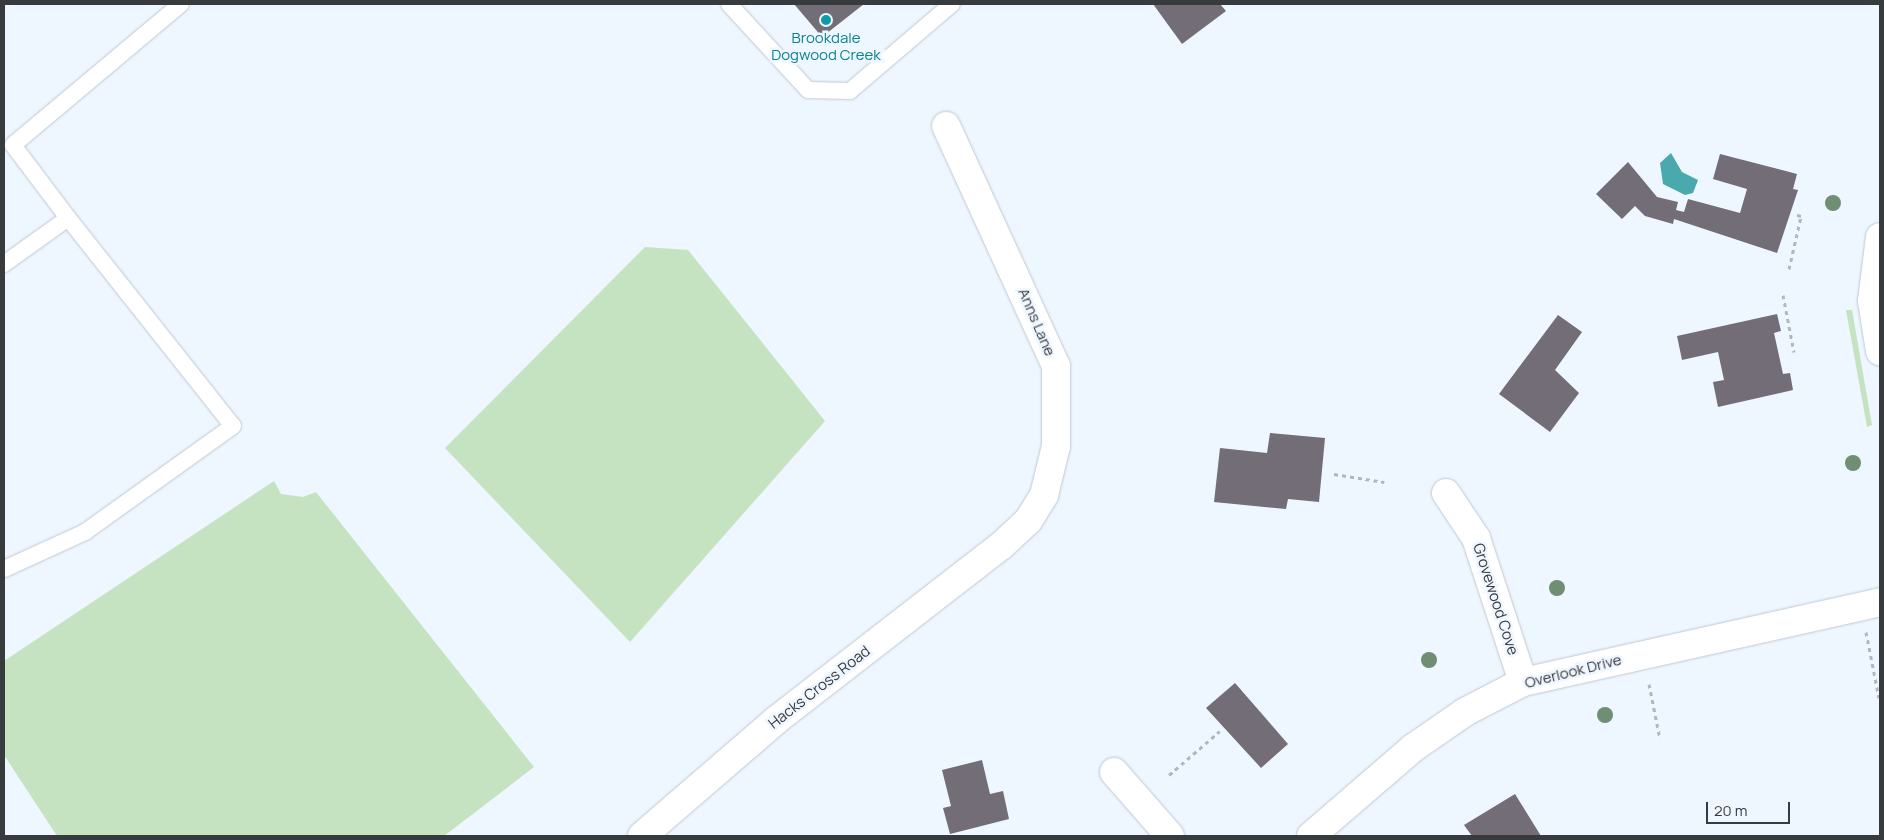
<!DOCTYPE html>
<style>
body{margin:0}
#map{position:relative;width:1884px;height:840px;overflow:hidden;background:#eef6ff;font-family:Manrope,sans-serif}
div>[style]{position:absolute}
.green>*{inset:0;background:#c5e3c0}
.water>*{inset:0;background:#4aa9ad}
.building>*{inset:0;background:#726d76}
.path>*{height:3px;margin-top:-1.5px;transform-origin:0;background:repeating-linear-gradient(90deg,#b1b7be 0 4px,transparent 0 8px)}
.roads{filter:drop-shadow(0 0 1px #c0c8d0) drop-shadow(0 0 1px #c0c8d0)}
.lane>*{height:16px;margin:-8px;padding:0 8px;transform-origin:8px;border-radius:8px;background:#fff}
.street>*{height:28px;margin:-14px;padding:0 14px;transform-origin:14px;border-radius:14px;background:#fff}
.trees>*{width:16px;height:16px;margin:-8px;border-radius:50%;background:#708e74}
.dots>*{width:14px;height:14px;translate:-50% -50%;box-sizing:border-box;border:2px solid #eef6ff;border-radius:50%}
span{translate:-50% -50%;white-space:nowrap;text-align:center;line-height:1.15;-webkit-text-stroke:5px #eef6ff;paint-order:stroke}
.culture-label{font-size:15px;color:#0d838f}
.street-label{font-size:15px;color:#383b3e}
.frame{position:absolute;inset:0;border:5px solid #383b3e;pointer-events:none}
.scale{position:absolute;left:1706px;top:802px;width:84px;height:22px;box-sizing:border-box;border:2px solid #383b3e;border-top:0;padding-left:6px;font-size:15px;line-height:18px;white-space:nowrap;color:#383b3e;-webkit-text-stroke:4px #eef6ff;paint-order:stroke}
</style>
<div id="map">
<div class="green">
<div style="clip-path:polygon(645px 247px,688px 250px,825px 421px,630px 642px,445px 448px)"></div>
<div style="clip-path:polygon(1846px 310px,1852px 310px,1872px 425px,1867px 427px)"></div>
<div style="clip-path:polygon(274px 481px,281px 494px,303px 497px,316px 492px,534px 767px,444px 836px,57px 836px,4px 755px,4px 661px)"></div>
</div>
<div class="water">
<div style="clip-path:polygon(1671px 153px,1682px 172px,1698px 180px,1693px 193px,1685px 195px,1663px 184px,1660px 163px)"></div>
</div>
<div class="building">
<div style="clip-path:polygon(794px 4px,864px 4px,822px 37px)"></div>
<div style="clip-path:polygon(1153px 4px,1220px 4px,1226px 11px,1182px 44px)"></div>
<div style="clip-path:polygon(1720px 154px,1797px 174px,1793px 189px,1798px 190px,1777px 253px,1674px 219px,1673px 224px,1645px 216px,1635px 206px,1622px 219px,1596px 194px,1628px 162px,1657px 197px,1678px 202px,1676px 210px,1684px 212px,1688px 199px,1740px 213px,1747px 189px,1713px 179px)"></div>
<div style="clip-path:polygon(1777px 314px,1781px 331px,1774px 333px,1783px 374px,1790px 373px,1793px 390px,1718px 407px,1713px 382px,1724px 380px,1718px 352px,1682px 360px,1677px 336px)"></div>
<div style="clip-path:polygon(1558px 315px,1582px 332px,1555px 370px,1579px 393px,1550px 432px,1499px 394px)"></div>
<div style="clip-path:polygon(1270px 433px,1325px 438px,1319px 502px,1288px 499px,1286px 509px,1214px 502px,1220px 448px,1267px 453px)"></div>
<div style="clip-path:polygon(1235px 683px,1288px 744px,1261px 768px,1206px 708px)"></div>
<div style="clip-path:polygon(982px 760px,990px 794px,1003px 791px,1009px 819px,950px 834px,943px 808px,951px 806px,942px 770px)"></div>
<div style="clip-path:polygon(1515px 794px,1541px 836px,1472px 836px,1464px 825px)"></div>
</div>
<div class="path">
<div style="left:1789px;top:269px;width:54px;rotate:-77.2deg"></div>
<div style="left:1801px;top:216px;width:7px;rotate:-164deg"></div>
<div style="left:1783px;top:295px;width:58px;rotate:79.1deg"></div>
<div style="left:1334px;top:474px;width:51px;rotate:9.1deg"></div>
<div style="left:1866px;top:632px;width:67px;rotate:78.9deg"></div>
<div style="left:1649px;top:684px;width:56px;rotate:78.7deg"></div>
<div style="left:1169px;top:775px;width:67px;rotate:-40.8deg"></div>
</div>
<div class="roads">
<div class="lane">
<div style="left:729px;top:4px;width:117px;rotate:47.4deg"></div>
<div style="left:808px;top:90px;width:42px;rotate:1.4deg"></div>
<div style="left:850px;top:91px;width:134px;rotate:-40.5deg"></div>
<div style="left:68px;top:218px;width:91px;rotate:-127deg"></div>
<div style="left:13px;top:145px;width:219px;rotate:-40deg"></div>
<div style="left:4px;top:264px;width:79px;rotate:-35.7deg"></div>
<div style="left:68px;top:218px;width:265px;rotate:51.6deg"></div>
<div style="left:233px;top:426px;width:182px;rotate:144.4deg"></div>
<div style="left:85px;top:532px;width:89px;rotate:155.4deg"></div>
</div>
<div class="street">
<div style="left:1880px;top:237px;width:64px;rotate:97.1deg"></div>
<div style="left:1872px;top:301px;width:51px;rotate:80.9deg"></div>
<div style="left:1446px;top:493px;width:54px;rotate:56.3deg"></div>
<div style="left:1476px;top:538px;width:151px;rotate:71.9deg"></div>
<div style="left:1114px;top:772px;width:85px;rotate:48.8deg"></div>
<div style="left:642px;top:836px;width:176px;rotate:-40.8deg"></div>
<div style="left:775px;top:721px;width:286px;rotate:-37.8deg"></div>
<div style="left:1001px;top:546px;width:37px;rotate:-43deg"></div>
<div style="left:1028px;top:521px;width:31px;rotate:-58deg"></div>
<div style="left:1044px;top:495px;width:50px;rotate:-76.2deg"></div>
<div style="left:1056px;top:446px;width:80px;rotate:-90deg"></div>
<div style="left:1056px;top:366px;width:264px;rotate:-114.6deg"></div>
<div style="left:1311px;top:836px;width:135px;rotate:-40.8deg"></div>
<div style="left:1413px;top:748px;width:63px;rotate:-34.7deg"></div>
<div style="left:1465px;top:712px;width:65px;rotate:-27.3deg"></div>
<div style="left:1523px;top:682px;width:366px;rotate:-12.6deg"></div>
</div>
</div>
<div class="trees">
<div style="left:1833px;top:203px"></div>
<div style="left:1853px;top:463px"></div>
<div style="left:1557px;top:588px"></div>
<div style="left:1429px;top:660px"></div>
<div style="left:1605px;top:715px"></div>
</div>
<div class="dots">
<div style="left:826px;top:20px;background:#0f9aa8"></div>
</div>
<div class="culture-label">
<span style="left:826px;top:46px">Brookdale<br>Dogwood Creek</span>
</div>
<div class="street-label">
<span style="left:1037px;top:322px;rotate:67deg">Anns Lane</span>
<span style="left:1496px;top:599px;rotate:72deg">Grovewood Cove</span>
<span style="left:1573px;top:671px;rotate:-14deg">Overlook Drive</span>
<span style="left:819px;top:687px;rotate:-38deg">Hacks Cross Road</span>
</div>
<div class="frame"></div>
<div class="scale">20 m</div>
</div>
